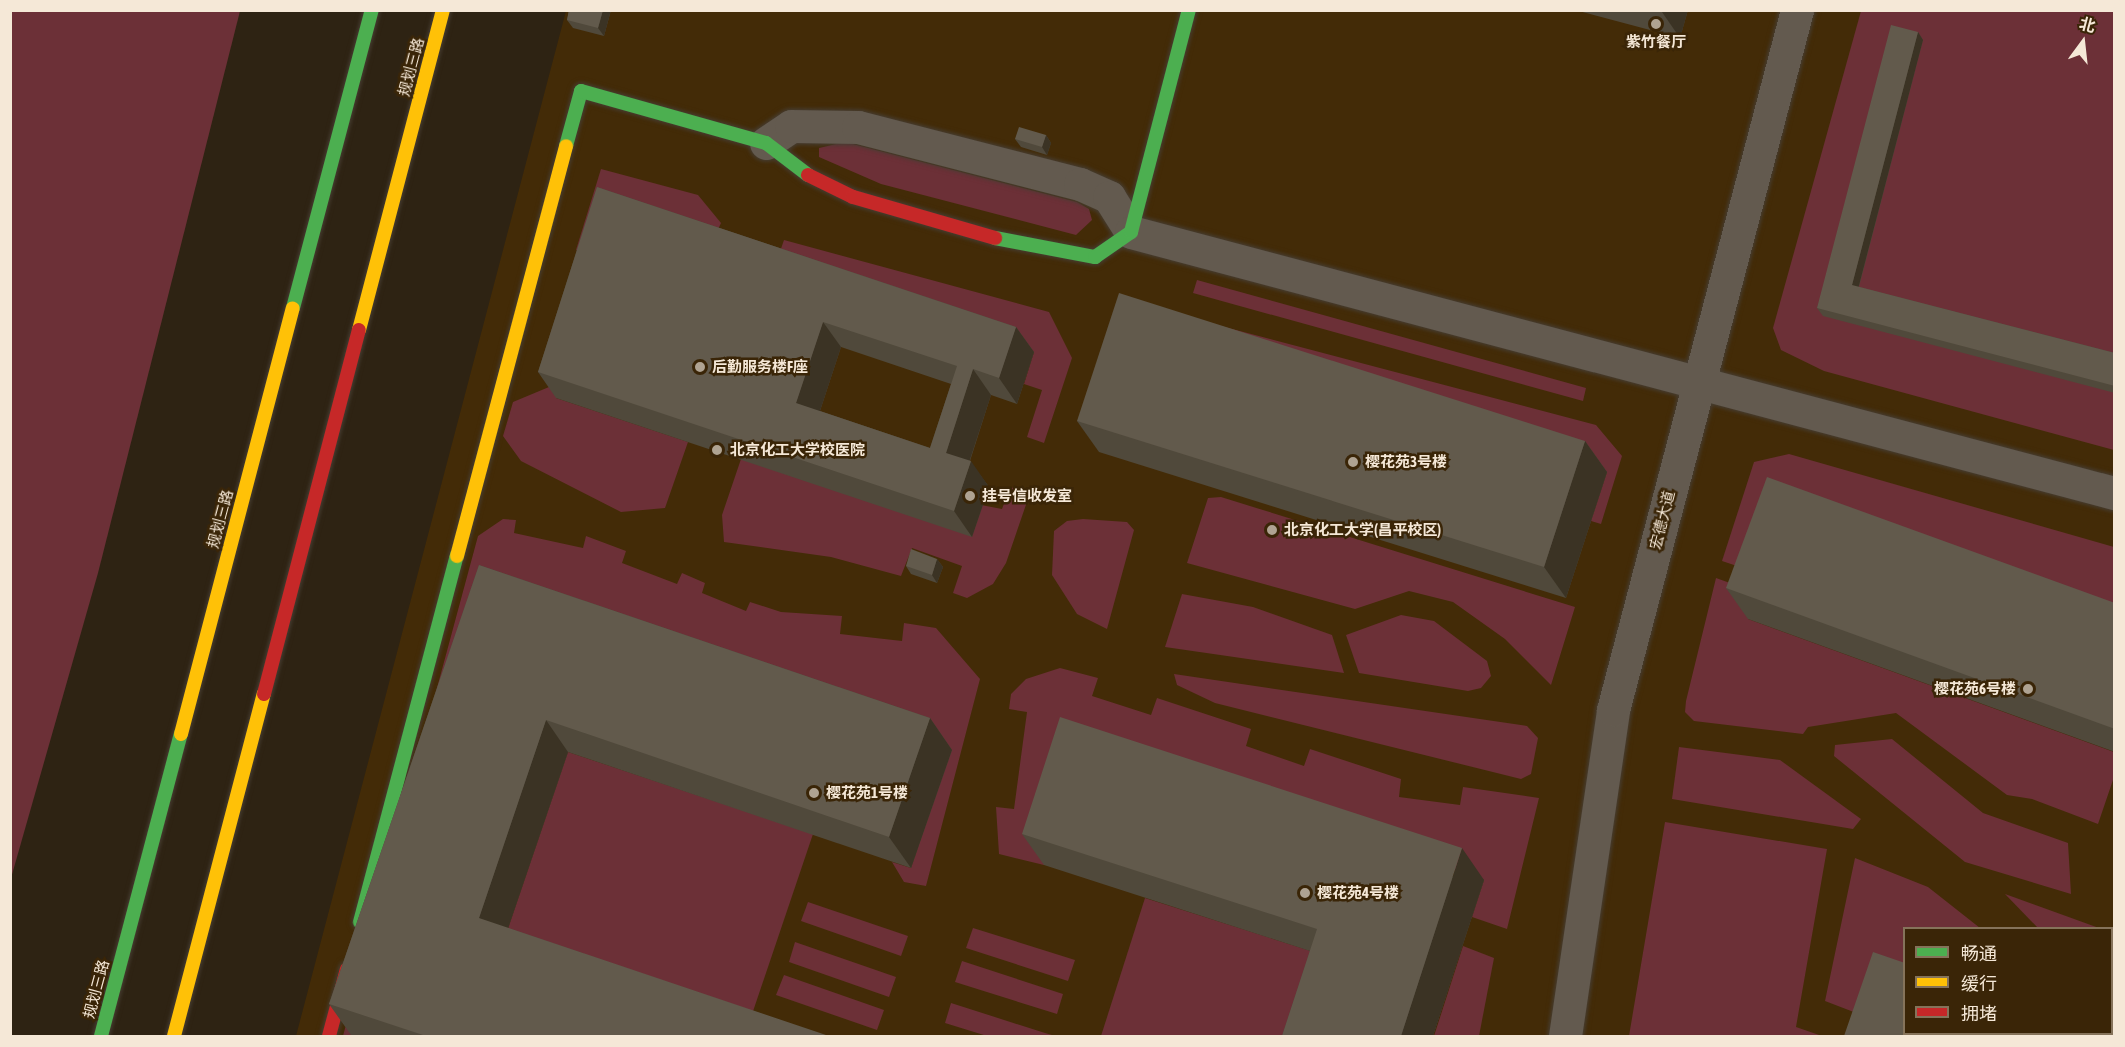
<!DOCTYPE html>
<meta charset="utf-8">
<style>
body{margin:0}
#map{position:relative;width:2125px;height:1047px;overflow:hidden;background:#2e2313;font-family:"Asap Condensed","Noto Sans SC",sans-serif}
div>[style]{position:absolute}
.built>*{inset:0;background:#432b07}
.green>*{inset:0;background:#6c3037}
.roads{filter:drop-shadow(0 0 2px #463d32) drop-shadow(0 0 2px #463d32)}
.street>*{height:33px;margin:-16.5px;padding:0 16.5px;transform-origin:16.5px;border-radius:16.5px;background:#635a4f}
.fast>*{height:14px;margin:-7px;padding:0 7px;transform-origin:7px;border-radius:7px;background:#4caf50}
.slow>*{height:14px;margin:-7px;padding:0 7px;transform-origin:7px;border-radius:7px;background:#ffc107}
.jam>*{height:14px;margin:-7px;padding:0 7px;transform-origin:7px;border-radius:7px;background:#c62828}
.wall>*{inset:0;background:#50493b}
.shaded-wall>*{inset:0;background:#3b3324}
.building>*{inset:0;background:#625a4c}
.dots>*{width:16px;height:16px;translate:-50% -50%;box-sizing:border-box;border:3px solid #3a2507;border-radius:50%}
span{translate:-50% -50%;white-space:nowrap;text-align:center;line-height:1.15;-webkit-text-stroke:5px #3a2507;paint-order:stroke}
.poi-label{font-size:15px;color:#f5e8d7;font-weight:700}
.left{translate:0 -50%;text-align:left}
.right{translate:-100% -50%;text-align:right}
.street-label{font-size:15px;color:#f5e8d7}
.frame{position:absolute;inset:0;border:12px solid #f5e8d7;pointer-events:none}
.legend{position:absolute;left:1903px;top:927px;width:210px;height:108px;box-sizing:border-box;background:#3a2507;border:2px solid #85735a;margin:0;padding:8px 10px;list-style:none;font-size:18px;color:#f5e8d7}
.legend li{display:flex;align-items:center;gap:12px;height:30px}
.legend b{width:30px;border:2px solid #85735a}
.north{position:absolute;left:2053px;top:12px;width:60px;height:60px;-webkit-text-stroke:4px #3a2507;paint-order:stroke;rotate:15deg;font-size:16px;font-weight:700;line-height:24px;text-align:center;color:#f5e8d7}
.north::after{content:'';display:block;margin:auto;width:21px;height:27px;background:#f5e8d7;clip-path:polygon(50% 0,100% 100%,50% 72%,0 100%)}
</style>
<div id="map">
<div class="built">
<div style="clip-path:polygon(evenodd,566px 11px,2114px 11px,2114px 1036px,296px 1036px,566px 11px,1904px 928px,2112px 928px,2112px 1034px,1904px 1034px,1904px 928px)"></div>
</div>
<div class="green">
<div style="clip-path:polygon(11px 10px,240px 11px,98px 573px,11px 878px)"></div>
<div style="clip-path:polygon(1861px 11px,2114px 11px,2114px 450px,1824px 371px,1781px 350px,1773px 328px)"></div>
<div style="clip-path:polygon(845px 142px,1077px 202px,1089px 209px,1092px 220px,1076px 235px,881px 184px,819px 157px,819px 148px)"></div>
<div style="clip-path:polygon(601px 169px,698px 195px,721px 223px,711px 245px,601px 257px,576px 250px)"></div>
<div style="clip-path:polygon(784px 240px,1049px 312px,1072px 358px,1044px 443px,1027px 437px,1042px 390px,1024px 384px,1034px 352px,775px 266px)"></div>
<div style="clip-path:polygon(1197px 280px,1586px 388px,1583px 401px,1193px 293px)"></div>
<div style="clip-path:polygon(1145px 306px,1596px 425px,1622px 456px,1601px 524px,1591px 521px,1607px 472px)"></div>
<div style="clip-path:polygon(561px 382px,556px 398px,688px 442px,665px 508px,621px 512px,521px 461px,503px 436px,513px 402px)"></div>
<div style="clip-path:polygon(1789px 454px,2114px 547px,2114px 627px,1764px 575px,1722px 561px,1754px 462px)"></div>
<div style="clip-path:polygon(741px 459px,1002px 509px,1010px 487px,1030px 493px,1006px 563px,993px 584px,967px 598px,953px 593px,962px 566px,912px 548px,901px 576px,831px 557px,724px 542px,722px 515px)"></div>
<div style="clip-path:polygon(1221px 497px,1575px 607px,1551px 685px,1505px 639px,1453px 602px,1409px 591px,1355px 609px,1187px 563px,1208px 498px)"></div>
<div style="clip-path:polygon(503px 519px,516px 520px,514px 533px,583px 548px,586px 536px,626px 551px,622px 563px,677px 584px,682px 573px,705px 583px,702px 593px,746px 611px,750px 602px,781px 612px,842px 616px,840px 634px,902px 641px,904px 623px,936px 628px,980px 679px,926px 886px,904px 882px,892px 862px,911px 868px,951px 749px,501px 597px,355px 1036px,343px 1036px,478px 536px)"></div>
<div style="clip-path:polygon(1083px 519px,1127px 522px,1134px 530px,1107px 629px,1077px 614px,1052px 575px,1054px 531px,1067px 521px)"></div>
<div style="clip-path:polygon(1716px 578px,1758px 593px,1748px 619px,2114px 752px,2114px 777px,2098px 824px,2032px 799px,2007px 795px,1896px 713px,1808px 727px,1803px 734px,1694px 721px,1685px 712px,1686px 701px)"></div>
<div style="clip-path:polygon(1182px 594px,1253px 607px,1332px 635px,1344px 673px,1165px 647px)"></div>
<div style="clip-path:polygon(1401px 615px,1434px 621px,1487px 661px,1491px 676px,1481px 688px,1468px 691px,1359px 673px,1346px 635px)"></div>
<div style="clip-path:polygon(1060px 668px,1098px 678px,1092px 696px,1151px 715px,1157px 698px,1251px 729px,1246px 746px,1304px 766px,1310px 749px,1401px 779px,1399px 797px,1460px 805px,1463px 787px,1539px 798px,1507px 929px,1472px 917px,1484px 880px,1081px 749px,1044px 865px,999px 854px,996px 807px,1014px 809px,1027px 712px,1009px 709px,1011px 694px,1026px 679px)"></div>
<div style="clip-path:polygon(1174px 674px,1527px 726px,1538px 738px,1531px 774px,1521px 779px,1215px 703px,1177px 685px)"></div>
<div style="clip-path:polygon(1892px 739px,1983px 813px,2068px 843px,2071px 894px,1965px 862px,1834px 756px,1835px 745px)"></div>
<div style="clip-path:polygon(1679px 747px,1780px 760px,1861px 819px,1853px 829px,1672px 799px)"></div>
<div style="clip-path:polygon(568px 752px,813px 834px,746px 1032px,501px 949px)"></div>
<div style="clip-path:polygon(1665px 822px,1827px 849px,1796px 1027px,1822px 1036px,1629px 1036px)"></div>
<div style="clip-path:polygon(1855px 858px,1928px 887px,1980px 928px,1904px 928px,1904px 989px,1885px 1024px,1825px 1001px)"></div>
<div style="clip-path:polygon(2005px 894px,2099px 928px,2038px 928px)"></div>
<div style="clip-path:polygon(1145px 898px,1339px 960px,1314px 1036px,1101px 1036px)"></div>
<div style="clip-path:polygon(808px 902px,908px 936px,901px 956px,801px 921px)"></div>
<div style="clip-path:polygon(973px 928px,1075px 960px,1068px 981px,966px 948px)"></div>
<div style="clip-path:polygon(795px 942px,896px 977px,889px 997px,789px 962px)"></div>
<div style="clip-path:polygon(1463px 946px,1494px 958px,1479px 1036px,1434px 1036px)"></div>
<div style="clip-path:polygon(962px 961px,1063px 994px,1057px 1014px,955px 982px)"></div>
<div style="clip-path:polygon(784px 975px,884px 1010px,877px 1030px,776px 995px)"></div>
<div style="clip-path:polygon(951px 1003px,1045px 1033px,1052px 1035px,987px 1036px,945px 1023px)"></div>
</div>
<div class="roads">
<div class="street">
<div style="left:766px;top:143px;width:30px;rotate:-34deg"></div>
<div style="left:791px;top:126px;width:67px;rotate:0.9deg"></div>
<div style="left:858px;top:127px;width:229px;rotate:14.4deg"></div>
<div style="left:1080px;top:184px;width:32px;rotate:24deg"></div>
<div style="left:1109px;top:197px;width:41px;rotate:57.8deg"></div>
<div style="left:1131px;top:232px;width:1017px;rotate:14.87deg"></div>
<div style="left:1565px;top:1036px;width:330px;rotate:-81.6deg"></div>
<div style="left:1613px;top:710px;width:724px;rotate:-75.27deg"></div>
</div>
<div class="fast">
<div style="left:566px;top:146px;width:57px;rotate:-74.7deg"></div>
<div style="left:581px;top:91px;width:192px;rotate:15.7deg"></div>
<div style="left:766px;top:143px;width:53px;rotate:37.3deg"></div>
<div style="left:995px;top:238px;width:102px;rotate:10.8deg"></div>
<div style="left:1095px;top:257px;width:44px;rotate:-34.8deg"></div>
<div style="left:1131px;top:232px;width:229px;rotate:-75.4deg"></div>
<div style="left:293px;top:308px;width:308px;rotate:-75.2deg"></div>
<div style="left:360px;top:922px;width:379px;rotate:-75.2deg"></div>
<div style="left:101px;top:1036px;width:312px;rotate:-75.2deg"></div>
</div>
<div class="slow">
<div style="left:359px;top:330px;width:331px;rotate:-75.3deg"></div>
<div style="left:457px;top:556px;width:424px;rotate:-75.1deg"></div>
<div style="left:181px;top:734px;width:440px;rotate:-75.3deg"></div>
<div style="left:174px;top:1036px;width:354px;rotate:-75.3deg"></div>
</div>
<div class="jam">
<div style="left:808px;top:175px;width:50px;rotate:26.1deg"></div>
<div style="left:853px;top:197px;width:148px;rotate:16.1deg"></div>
<div style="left:264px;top:694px;width:376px;rotate:-75.4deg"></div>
<div style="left:329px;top:1036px;width:69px;rotate:-75deg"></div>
</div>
</div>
<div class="wall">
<div style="clip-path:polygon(569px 10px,611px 10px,604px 36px,573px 28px,567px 20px)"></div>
<div style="clip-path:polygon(1575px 10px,1688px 10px,1680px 38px)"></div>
<div style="clip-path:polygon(1918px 32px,1923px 40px,1859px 287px,2115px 353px,2115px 393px,1823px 316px,1817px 308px)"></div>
<div style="clip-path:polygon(1046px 135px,1051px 143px,1047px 155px,1021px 147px,1015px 139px)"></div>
<div style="clip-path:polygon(evenodd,597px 187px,1016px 327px,1034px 352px,1017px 404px,991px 395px,970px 461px,989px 487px,972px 537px,556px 398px,538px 372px,597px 187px,841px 347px,951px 384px,930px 448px,820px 411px,841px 347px)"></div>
<div style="clip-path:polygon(1077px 421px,1585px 441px,1607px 472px,1566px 598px,1099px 452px)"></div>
<div style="clip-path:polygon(937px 559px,943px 567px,937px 583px,911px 574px,906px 566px)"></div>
<div style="clip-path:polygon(479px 565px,930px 718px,952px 750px,911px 868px,568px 752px,508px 928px,827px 1036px,355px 1036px,351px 1035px,329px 1004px)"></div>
<div style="clip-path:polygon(1726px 588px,2115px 603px,2115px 752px,1748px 619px)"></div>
<div style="clip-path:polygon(1022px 834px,1484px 880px,1433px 1036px,1282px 1036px,1310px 951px,1044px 865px)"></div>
</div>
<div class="shaded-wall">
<div style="clip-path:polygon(603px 10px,611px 10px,604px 36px,598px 28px)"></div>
<div style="clip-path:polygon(1663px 10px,1688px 10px,1680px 38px,1662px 12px)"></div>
<div style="clip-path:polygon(1918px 32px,1923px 40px,1857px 293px,1852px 285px)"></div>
<div style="clip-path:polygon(1046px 135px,1051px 143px,1047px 155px,1042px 147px)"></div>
<div style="clip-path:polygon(823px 322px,841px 347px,814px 429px,796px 403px)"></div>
<div style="clip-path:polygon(1016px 327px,1034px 352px,1017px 404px,999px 378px)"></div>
<div style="clip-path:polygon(973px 369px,991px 395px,964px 478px,946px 453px)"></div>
<div style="clip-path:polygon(1585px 441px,1607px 472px,1566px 598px,1544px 567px)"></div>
<div style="clip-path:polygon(971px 461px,989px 487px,972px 537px,954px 511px)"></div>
<div style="clip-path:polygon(937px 559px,943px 567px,937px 583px,932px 575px)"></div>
<div style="clip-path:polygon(930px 718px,952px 750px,911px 868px,889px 837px)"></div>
<div style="clip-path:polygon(546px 720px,568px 752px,501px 949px,479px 918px)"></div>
<div style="clip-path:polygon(1462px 848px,1484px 880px,1433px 1036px,1401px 1036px)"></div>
</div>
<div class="building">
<div style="clip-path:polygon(569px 10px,603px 10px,598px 28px,567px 20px)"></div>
<div style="clip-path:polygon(1891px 25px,1918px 32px,1852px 285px,2115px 353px,2115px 386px,1817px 308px)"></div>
<div style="clip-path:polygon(1019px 127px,1046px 135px,1042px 147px,1015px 139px)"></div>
<div style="clip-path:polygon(evenodd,597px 187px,1016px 327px,999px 378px,973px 369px,946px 453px,971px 461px,954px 511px,538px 372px,597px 187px,823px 322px,957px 366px,930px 448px,796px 403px,823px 322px)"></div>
<div style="clip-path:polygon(1119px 293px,1585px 441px,1544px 567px,1077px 421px)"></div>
<div style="clip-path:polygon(1767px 477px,2115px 603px,2115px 729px,1726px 588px)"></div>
<div style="clip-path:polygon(911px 549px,937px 559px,932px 575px,906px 566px)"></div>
<div style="clip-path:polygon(479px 565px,930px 718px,889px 837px,546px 720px,479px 918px,826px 1035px,826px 1036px,426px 1036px,329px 1004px)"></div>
<div style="clip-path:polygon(1060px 717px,1462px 848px,1401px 1036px,1282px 1036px,1317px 929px,1022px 834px)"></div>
<div style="clip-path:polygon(1873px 952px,1905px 963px,1905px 1034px,2112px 1033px,2115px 1034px,2115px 1036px,1844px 1036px)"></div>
</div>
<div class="dots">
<div style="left:1656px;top:24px;background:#afa392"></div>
<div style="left:700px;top:367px;background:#afa392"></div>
<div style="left:717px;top:450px;background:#afa392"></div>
<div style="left:1353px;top:462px;background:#afa392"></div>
<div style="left:970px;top:496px;background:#afa392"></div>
<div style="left:1272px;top:530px;background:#afa392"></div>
<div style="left:2028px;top:689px;background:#afa392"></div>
<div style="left:814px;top:793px;background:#afa392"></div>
<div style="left:1305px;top:893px;background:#afa392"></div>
</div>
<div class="poi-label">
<span style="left:1656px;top:42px">紫竹餐厅</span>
<span class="left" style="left:712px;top:367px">后勤服务楼F座</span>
<span class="left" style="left:730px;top:450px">北京化工大学校医院</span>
<span class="left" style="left:1365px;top:462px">樱花苑3号楼</span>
<span class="left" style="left:982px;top:496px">挂号信收发室</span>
<span class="left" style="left:1284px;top:530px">北京化工大学(昌平校区)</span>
<span class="right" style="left:2016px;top:689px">樱花苑6号楼</span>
<span class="left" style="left:826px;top:793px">樱花苑1号楼</span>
<span class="left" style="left:1317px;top:893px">樱花苑4号楼</span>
</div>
<div class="street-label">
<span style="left:411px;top:67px;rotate:-75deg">规划三路</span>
<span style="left:220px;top:519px;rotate:-75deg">规划三路</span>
<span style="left:1662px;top:520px;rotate:-76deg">宏德大道</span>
<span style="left:96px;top:989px;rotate:-75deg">规划三路</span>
</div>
<div class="frame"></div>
<ul class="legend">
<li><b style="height:8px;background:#4caf50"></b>畅通</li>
<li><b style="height:8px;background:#ffc107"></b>缓行</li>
<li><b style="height:8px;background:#c62828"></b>拥堵</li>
</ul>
<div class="north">北</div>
</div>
